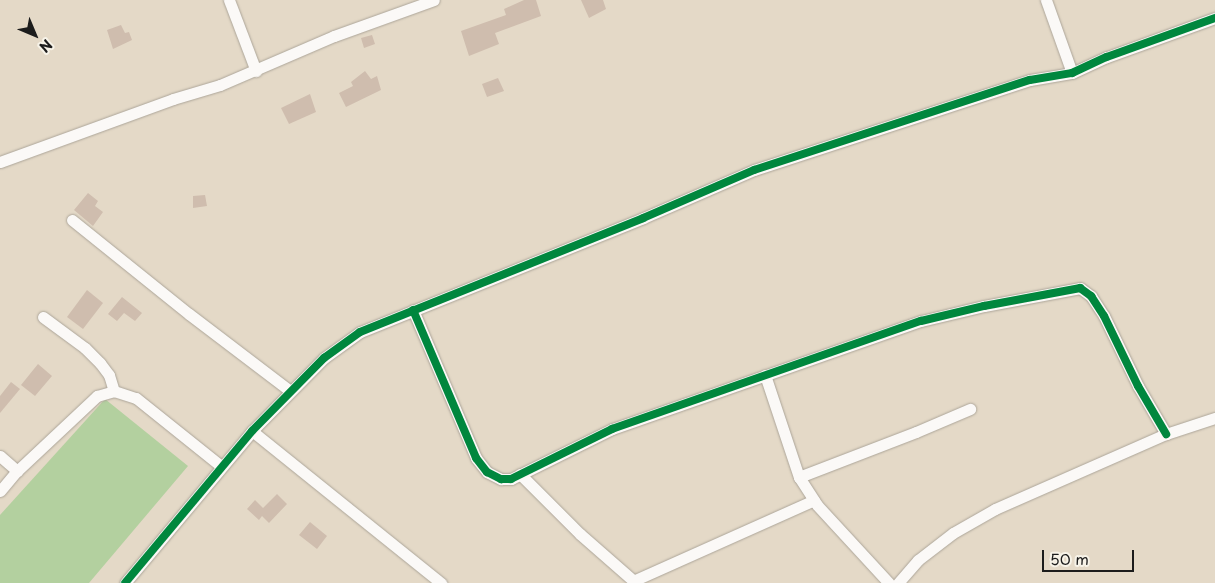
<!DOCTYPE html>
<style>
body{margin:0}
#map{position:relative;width:1215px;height:583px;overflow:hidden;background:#e4d9c7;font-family:"Playpen Sans",sans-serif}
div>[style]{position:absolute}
.green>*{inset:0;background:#b3d09f}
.building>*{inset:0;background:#cfbdae}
.roads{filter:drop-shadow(0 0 1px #aca599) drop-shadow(0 0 1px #aca599)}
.street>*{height:11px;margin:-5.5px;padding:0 5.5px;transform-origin:5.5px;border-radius:5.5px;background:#fbf9f7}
.cycleway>*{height:8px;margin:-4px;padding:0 4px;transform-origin:4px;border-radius:4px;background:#00873e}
span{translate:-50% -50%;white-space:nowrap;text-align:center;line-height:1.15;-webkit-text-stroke:4.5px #f7f3e8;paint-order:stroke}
.north{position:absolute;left:10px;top:10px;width:50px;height:50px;-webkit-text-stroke:4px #f7f3e8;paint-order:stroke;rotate:135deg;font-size:14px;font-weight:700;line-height:20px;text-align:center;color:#1c1c1c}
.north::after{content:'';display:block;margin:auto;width:18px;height:22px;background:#1c1c1c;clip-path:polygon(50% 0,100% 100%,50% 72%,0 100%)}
.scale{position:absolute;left:1042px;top:550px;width:92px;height:22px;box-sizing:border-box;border:2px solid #1c1c1c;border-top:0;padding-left:6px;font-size:15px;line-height:18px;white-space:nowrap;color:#1c1c1c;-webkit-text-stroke:4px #f7f3e8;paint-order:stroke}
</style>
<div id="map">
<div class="green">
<div style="clip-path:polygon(105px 399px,188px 466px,89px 583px,0 583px,0 515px)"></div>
</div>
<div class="building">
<div style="clip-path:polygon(524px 0,536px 0,541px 16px,495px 33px,499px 44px,469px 56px,461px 31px,506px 15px,504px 9px)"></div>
<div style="clip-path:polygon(581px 0,603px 0,606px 9px,589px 18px)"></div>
<div style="clip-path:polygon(121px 25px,125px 33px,129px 32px,132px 40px,113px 49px,107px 30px)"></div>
<div style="clip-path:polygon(372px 35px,375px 44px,364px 48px,361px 38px)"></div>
<div style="clip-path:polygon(365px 71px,371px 79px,377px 76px,381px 90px,346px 107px,339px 93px,353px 86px,351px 82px)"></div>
<div style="clip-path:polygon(498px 78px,504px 91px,487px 97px,482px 84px)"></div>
<div style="clip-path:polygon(310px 94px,316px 112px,289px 124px,281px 108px)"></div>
<div style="clip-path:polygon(88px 193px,98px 201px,95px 206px,103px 212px,93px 226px,74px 210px)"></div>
<div style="clip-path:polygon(205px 195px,207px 206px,193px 208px,193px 196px)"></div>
<div style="clip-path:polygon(87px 290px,103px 303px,83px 329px,67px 317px)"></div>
<div style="clip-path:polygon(122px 297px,142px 313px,135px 321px,124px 313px,117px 321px,108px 314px)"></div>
<div style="clip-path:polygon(38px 364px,52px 376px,35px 396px,21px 385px)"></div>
<div style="clip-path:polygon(11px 382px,20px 389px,0 413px,0 396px)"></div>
<div style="clip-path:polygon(277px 494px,287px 504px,269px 523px,262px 516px,259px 520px,247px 509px,255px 500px,263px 508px)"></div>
<div style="clip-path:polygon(310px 522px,327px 536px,317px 549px,299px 535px)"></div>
</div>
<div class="roads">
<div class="street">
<div style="left:229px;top:0;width:76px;rotate:69.2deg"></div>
<div style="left:1046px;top:0;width:77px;rotate:70.4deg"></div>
<div style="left:0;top:162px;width:184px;rotate:-20deg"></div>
<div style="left:173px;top:99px;width:49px;rotate:-16.6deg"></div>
<div style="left:220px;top:85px;width:124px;rotate:-23.3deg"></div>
<div style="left:334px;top:36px;width:106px;rotate:-19.8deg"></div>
<div style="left:72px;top:220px;width:150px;rotate:38.8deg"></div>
<div style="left:189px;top:314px;width:127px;rotate:37.3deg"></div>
<div style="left:413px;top:310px;width:161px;rotate:66.9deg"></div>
<div style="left:476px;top:458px;width:18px;rotate:52deg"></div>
<div style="left:487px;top:472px;width:16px;rotate:27deg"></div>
<div style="left:501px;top:479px;width:10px"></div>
<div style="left:511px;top:479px;width:113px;rotate:-26.3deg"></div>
<div style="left:612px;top:429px;width:327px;rotate:-19.3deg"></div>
<div style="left:921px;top:321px;width:65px;rotate:-13.4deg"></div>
<div style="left:984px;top:306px;width:98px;rotate:-10.6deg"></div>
<div style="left:1080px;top:288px;width:14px;rotate:36deg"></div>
<div style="left:1091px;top:296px;width:24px;rotate:57deg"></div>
<div style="left:1104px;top:316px;width:78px;rotate:64.1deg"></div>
<div style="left:1138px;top:386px;width:56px;rotate:59.7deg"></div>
<div style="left:43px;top:317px;width:52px;rotate:36.4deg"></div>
<div style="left:85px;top:348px;width:21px;rotate:45deg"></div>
<div style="left:100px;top:363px;width:15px;rotate:53deg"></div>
<div style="left:109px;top:375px;width:17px;rotate:73deg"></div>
<div style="left:765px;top:375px;width:108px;rotate:71.6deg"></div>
<div style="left:799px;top:477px;width:33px;rotate:57deg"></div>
<div style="left:817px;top:505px;width:106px;rotate:47.3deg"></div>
<div style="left:252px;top:431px;width:243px;rotate:38.8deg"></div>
<div style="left:0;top:456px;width:23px;rotate:41deg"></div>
<div style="left:520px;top:474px;width:85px;rotate:45deg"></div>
<div style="left:580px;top:534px;width:74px;rotate:41.2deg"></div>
<div style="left:799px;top:477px;width:125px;rotate:-21deg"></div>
<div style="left:916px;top:432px;width:59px;rotate:-23.1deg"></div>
<div style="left:0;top:491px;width:26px;rotate:-50deg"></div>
<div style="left:17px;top:471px;width:110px;rotate:-43.2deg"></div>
<div style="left:97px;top:396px;width:18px;rotate:-16deg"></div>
<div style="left:114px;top:391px;width:23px;rotate:18deg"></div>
<div style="left:136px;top:398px;width:109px;rotate:38.7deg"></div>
<div style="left:633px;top:581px;width:198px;rotate:-24.1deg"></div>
<div style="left:125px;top:583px;width:198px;rotate:-50.1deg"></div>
<div style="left:252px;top:431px;width:103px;rotate:-45.4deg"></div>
<div style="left:324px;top:358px;width:44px;rotate:-35.8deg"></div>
<div style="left:360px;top:332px;width:305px;rotate:-21.9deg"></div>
<div style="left:643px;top:218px;width:121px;rotate:-23.4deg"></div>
<div style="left:754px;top:170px;width:290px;rotate:-18.1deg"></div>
<div style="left:1030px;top:80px;width:43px;rotate:-9.5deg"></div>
<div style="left:1072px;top:73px;width:38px;rotate:-25deg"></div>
<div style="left:1107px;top:57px;width:115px;rotate:-19.9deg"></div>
<div style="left:898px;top:583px;width:30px;rotate:-49deg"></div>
<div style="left:918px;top:560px;width:44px;rotate:-37.6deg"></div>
<div style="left:953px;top:533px;width:48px;rotate:-29.7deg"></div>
<div style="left:995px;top:509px;width:187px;rotate:-23.7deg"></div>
<div style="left:1166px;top:434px;width:52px;rotate:-18.1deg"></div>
</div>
</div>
<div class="cycleway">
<div style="left:413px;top:310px;width:161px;rotate:66.9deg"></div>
<div style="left:476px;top:458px;width:18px;rotate:52deg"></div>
<div style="left:487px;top:472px;width:16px;rotate:27deg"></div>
<div style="left:501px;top:479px;width:10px"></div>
<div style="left:511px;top:479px;width:113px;rotate:-26.3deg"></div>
<div style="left:612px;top:429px;width:327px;rotate:-19.3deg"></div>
<div style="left:921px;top:321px;width:65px;rotate:-13.4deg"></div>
<div style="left:984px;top:306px;width:98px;rotate:-10.6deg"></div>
<div style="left:1080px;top:288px;width:14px;rotate:36deg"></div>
<div style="left:1091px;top:296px;width:24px;rotate:57deg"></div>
<div style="left:1104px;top:316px;width:78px;rotate:64.1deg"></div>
<div style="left:1138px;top:386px;width:56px;rotate:59.7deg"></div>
<div style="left:125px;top:583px;width:198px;rotate:-50.1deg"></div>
<div style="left:252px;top:431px;width:103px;rotate:-45.4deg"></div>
<div style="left:324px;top:358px;width:44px;rotate:-35.8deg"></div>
<div style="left:360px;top:332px;width:305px;rotate:-21.9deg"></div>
<div style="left:643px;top:218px;width:121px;rotate:-23.4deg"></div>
<div style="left:754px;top:170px;width:290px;rotate:-18.1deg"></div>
<div style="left:1030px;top:80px;width:43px;rotate:-9.5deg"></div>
<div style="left:1072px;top:73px;width:38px;rotate:-25deg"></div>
<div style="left:1107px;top:57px;width:115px;rotate:-19.9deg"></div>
</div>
<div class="north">N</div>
<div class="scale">50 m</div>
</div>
